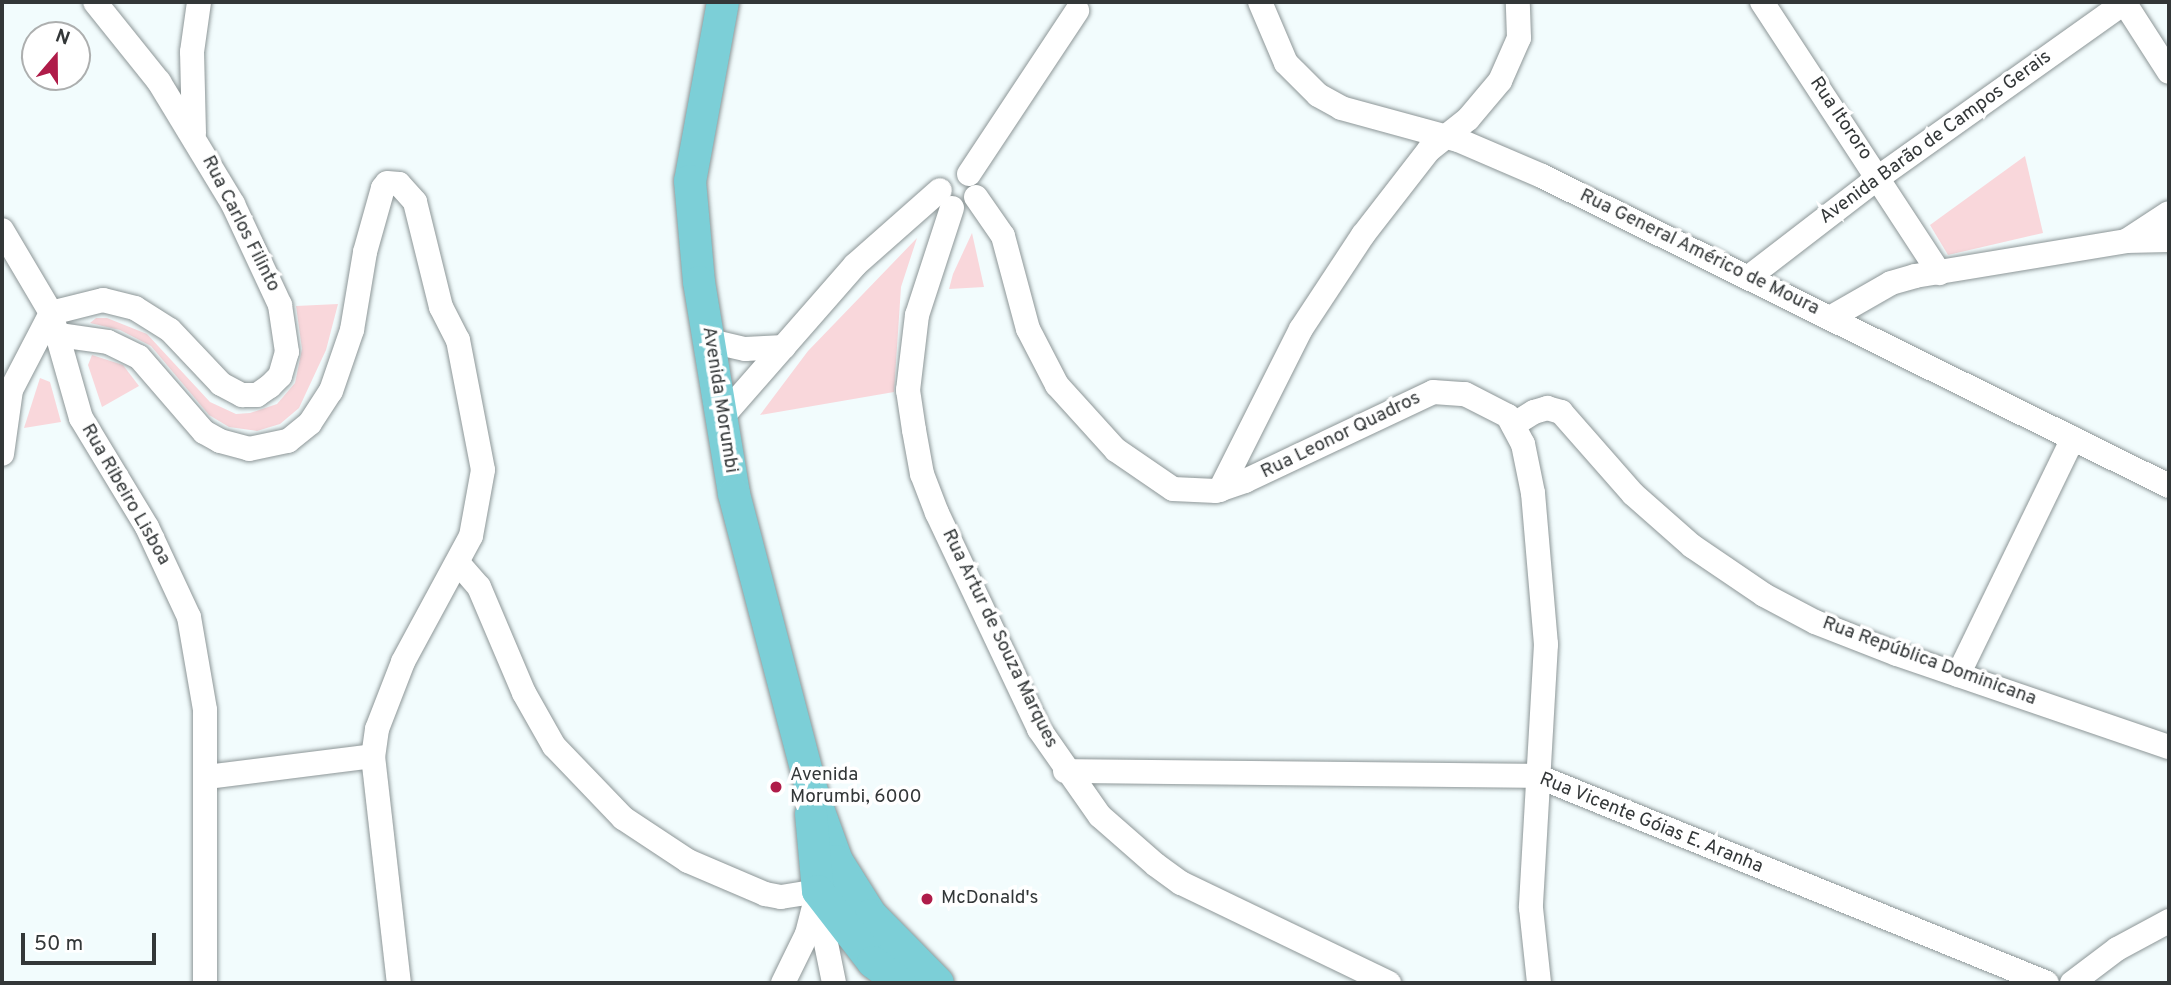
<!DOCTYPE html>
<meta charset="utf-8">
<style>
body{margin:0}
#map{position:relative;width:2171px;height:985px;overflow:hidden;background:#f2fcfd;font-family:Overpass,sans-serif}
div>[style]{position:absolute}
.green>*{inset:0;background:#f9d7db}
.roads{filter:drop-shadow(0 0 2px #8d9697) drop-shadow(0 0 2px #8d9697)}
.minor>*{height:24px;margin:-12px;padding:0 12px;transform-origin:12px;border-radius:12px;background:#fff}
.major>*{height:32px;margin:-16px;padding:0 16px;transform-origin:16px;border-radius:16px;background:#7ccfd7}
.dots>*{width:19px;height:19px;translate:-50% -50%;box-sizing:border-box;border:4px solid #fff;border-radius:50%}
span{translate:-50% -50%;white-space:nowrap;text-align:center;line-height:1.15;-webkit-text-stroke:7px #fff;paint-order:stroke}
.street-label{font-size:19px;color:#333738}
.poi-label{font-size:19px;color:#333738}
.left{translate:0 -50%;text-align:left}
.frame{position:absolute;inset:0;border:4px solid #333738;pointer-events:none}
.north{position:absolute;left:21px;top:21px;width:70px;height:70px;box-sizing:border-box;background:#fff;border:2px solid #adafaf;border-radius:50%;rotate:20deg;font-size:19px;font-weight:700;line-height:28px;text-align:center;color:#333738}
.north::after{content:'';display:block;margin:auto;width:24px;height:32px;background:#af1c49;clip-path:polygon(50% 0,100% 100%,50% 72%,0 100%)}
.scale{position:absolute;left:21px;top:933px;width:135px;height:32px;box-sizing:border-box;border:4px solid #333738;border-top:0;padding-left:9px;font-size:21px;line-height:24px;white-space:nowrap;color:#333738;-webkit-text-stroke:5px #fff;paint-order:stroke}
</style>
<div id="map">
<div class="green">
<div style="clip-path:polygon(2025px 156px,2043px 233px,1948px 255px,1930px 225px)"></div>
<div style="clip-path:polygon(972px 233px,984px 287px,949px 289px,953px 274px)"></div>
<div style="clip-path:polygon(917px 238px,901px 287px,894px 392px,760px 415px,808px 351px)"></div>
<div style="clip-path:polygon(338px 304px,326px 350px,299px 408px,280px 424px,257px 431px,229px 427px,209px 415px,151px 346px,120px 330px,90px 323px,96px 318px,107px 318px,147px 334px,210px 402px,236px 414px,250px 413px,277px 404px,295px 383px,302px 349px,296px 306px)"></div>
<div style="clip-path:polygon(92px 355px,123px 365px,139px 386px,102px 407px,88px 365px)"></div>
<div style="clip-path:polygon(40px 378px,50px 382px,61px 422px,24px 428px)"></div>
</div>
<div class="roads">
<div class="minor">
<div style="left:1260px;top:2px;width:66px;rotate:66.9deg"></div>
<div style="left:1286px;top:63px;width:45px;rotate:45deg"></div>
<div style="left:1318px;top:95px;width:26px;rotate:29deg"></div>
<div style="left:1341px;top:108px;width:121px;rotate:15.3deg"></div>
<div style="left:1458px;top:140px;width:91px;rotate:23.2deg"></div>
<div style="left:1542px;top:176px;width:699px;rotate:26.31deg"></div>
<div style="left:1762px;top:2px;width:324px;rotate:56.8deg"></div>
<div style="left:2124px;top:2px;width:83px;rotate:57.3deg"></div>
<div style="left:194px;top:133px;width:81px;rotate:-91.4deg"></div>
<div style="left:192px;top:52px;width:50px;rotate:-82deg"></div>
<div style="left:969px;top:174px;width:196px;rotate:-56.5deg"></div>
<div style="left:976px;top:197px;width:47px;rotate:55.3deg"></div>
<div style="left:1003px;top:236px;width:96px;rotate:75deg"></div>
<div style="left:1028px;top:329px;width:63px;rotate:62.6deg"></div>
<div style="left:1057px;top:385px;width:88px;rotate:47.8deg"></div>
<div style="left:1116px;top:450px;width:69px;rotate:34.4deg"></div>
<div style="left:1173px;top:489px;width:43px;rotate:2.7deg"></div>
<div style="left:1216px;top:491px;width:31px;rotate:-19deg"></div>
<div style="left:1245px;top:481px;width:208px;rotate:-25.3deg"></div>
<div style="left:1433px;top:392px;width:32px;rotate:4deg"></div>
<div style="left:1465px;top:394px;width:48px;rotate:27.1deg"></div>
<div style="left:1508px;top:416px;width:32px;rotate:62deg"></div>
<div style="left:1523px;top:444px;width:50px;rotate:78.5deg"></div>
<div style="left:1533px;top:493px;width:152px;rotate:85.1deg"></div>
<div style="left:1546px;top:644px;width:264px;rotate:93.3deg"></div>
<div style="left:1531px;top:908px;width:75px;rotate:83.9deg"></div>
<div style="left:952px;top:208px;width:113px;rotate:108.1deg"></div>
<div style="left:917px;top:315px;width:76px;rotate:96.8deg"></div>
<div style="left:908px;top:390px;width:40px;rotate:81.5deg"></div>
<div style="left:914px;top:430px;width:45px;rotate:79.7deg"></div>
<div style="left:922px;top:474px;width:42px;rotate:69deg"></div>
<div style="left:937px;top:513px;width:239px;rotate:64.7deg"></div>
<div style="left:1039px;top:729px;width:106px;rotate:55deg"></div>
<div style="left:1100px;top:816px;width:74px;rotate:41.2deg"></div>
<div style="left:1156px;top:865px;width:31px;rotate:36deg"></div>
<div style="left:1181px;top:883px;width:231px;rotate:25.7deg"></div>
<div style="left:2px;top:230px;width:96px;rotate:59.4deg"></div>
<div style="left:51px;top:313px;width:109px;rotate:74.1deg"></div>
<div style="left:81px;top:418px;width:127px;rotate:58.8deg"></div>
<div style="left:147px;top:527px;width:99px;rotate:65deg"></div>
<div style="left:189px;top:617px;width:94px;rotate:80.2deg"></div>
<div style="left:205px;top:710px;width:273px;rotate:90deg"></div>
<div style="left:2126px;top:241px;width:51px;rotate:-33.1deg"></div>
<div style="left:1749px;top:277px;width:164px;rotate:-37.6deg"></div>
<div style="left:1879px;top:177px;width:302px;rotate:-35.4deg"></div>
<div style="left:1830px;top:318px;width:70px;rotate:-29.8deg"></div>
<div style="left:1891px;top:283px;width:25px;rotate:-16deg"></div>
<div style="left:1915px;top:276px;width:214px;rotate:-9.4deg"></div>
<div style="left:2126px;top:241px;width:43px;rotate:-1.3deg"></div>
<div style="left:59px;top:335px;width:49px;rotate:8.1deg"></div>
<div style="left:108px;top:342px;width:34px;rotate:26deg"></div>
<div style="left:139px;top:357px;width:99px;rotate:49.1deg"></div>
<div style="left:204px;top:432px;width:18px;rotate:29deg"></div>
<div style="left:220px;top:441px;width:30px;rotate:15deg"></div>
<div style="left:249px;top:449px;width:40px;rotate:-12deg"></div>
<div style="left:288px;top:441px;width:28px;rotate:-39deg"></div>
<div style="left:310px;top:423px;width:38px;rotate:-57deg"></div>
<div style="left:331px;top:391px;width:65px;rotate:-71deg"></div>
<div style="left:352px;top:330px;width:79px;rotate:-80.5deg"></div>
<div style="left:365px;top:252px;width:66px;rotate:-74.3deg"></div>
<div style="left:383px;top:188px;width:6px;rotate:-51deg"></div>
<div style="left:387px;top:183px;width:12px;rotate:5deg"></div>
<div style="left:399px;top:184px;width:24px;rotate:48deg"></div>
<div style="left:415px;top:202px;width:108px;rotate:76.1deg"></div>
<div style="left:441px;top:307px;width:37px;rotate:63deg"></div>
<div style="left:458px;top:340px;width:132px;rotate:79.1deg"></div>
<div style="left:483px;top:470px;width:67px;rotate:100.3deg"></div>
<div style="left:471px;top:536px;width:143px;rotate:118.4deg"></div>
<div style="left:403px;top:662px;width:72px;rotate:111.2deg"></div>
<div style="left:377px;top:729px;width:27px;rotate:98deg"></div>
<div style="left:373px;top:756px;width:228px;rotate:83.5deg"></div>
<div style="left:710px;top:341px;width:36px;rotate:13deg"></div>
<div style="left:745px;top:349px;width:39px;rotate:-3deg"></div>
<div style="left:723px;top:416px;width:201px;rotate:-48.8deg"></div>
<div style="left:855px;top:265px;width:113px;rotate:-41.4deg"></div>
<div style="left:1513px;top:425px;width:25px;rotate:-32deg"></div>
<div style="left:1534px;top:412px;width:14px;rotate:-17deg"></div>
<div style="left:1547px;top:408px;width:15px;rotate:16deg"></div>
<div style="left:1561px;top:412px;width:109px;rotate:48.7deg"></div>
<div style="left:1633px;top:494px;width:79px;rotate:41.4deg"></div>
<div style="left:1692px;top:546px;width:87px;rotate:34.2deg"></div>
<div style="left:1764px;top:595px;width:58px;rotate:27.9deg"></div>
<div style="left:1815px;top:622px;width:88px;rotate:21.3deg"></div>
<div style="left:1897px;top:654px;width:287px;rotate:18.9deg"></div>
<div style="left:2px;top:454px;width:65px;rotate:-82deg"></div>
<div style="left:11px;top:390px;width:87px;rotate:-62.5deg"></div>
<div style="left:51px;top:313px;width:54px;rotate:-14deg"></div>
<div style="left:103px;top:300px;width:33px;rotate:14deg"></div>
<div style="left:135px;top:308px;width:41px;rotate:32.2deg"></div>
<div style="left:170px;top:330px;width:74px;rotate:46.6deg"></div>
<div style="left:221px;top:384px;width:24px;rotate:28deg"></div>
<div style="left:242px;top:395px;width:15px"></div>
<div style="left:257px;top:395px;width:16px;rotate:-35deg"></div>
<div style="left:270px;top:386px;width:14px;rotate:-45deg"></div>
<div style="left:280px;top:376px;width:25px;rotate:-74deg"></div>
<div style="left:287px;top:352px;width:48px;rotate:-98.5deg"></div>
<div style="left:280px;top:305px;width:111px;rotate:-115deg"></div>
<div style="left:233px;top:204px;width:143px;rotate:-121.2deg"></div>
<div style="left:159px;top:82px;width:102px;rotate:-128.7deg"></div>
<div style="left:1220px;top:490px;width:180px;rotate:-63.3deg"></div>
<div style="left:1301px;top:329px;width:113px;rotate:-56.6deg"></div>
<div style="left:1363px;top:235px;width:108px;rotate:-52.2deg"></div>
<div style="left:1429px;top:150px;width:50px;rotate:-38.5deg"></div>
<div style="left:1468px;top:119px;width:50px;rotate:-49.9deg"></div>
<div style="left:1500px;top:81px;width:47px;rotate:-66.2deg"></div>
<div style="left:1519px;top:38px;width:36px;rotate:-92deg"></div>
<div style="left:459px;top:564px;width:30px;rotate:49deg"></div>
<div style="left:479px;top:587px;width:115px;rotate:67deg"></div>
<div style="left:524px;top:693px;width:61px;rotate:60.5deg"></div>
<div style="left:554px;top:746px;width:100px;rotate:46.2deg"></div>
<div style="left:623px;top:818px;width:78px;rotate:33.5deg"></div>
<div style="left:688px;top:861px;width:84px;rotate:23.2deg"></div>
<div style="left:765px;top:894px;width:16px;rotate:11deg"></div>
<div style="left:781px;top:897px;width:37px;rotate:-9deg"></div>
<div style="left:1958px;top:675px;width:263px;rotate:-64.1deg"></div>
<div style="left:1065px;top:771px;width:472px;rotate:0.6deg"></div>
<div style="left:1537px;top:776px;width:550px;rotate:22.09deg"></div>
<div style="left:207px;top:777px;width:167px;rotate:-7.2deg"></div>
<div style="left:819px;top:909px;width:76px;rotate:78.5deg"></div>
<div style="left:783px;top:983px;width:55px;rotate:-63.9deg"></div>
<div style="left:807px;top:934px;width:44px;rotate:-75.7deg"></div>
<div style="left:2072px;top:983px;width:56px;rotate:-37.1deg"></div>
<div style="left:2117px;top:949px;width:59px;rotate:-28.3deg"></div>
</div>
<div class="major">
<div style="left:723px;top:2px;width:182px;rotate:100.4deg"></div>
<div style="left:690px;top:181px;width:101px;rotate:84.9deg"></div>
<div style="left:699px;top:282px;width:215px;rotate:80.6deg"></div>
<div style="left:734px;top:494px;width:308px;rotate:75.3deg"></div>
<div style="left:812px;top:792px;width:73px;rotate:70.1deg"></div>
<div style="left:837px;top:861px;width:64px;rotate:57.8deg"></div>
<div style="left:871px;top:915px;width:95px;rotate:45.4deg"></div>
<div style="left:811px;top:814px;width:77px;rotate:84.8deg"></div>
<div style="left:818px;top:891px;width:90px;rotate:52.2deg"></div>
<div style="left:873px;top:962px;width:34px;rotate:38deg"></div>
</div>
</div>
<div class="dots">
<div style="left:776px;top:787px;background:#af1c49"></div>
<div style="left:927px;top:899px;background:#af1c49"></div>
</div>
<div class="street-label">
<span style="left:1840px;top:119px;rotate:56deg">Rua Itororo</span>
<span style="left:1936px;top:138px;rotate:-36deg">Avenida Barão de Campos Gerais</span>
<span style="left:240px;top:224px;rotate:63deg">Rua Carlos Filinto</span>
<span style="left:1699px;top:253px;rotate:26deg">Rua General Américo de Moura</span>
<span style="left:719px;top:400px;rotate:81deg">Avenida Morumbi</span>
<span style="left:1341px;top:436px;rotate:-26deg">Rua Leonor Quadros</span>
<span style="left:125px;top:495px;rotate:60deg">Rua Ribeiro Lisboa</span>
<span style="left:999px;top:639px;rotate:64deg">Rua Artur de Souza Marques</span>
<span style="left:1929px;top:662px;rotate:20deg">Rua República Dominicana</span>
<span style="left:1651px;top:824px;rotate:22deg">Rua Vicente Góias E. Aranha</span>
</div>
<div class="poi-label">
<span class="left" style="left:790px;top:787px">Avenida<br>Morumbi, 6000</span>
<span class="left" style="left:941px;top:899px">McDonald's</span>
</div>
<div class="frame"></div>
<div class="north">N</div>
<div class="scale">50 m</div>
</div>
